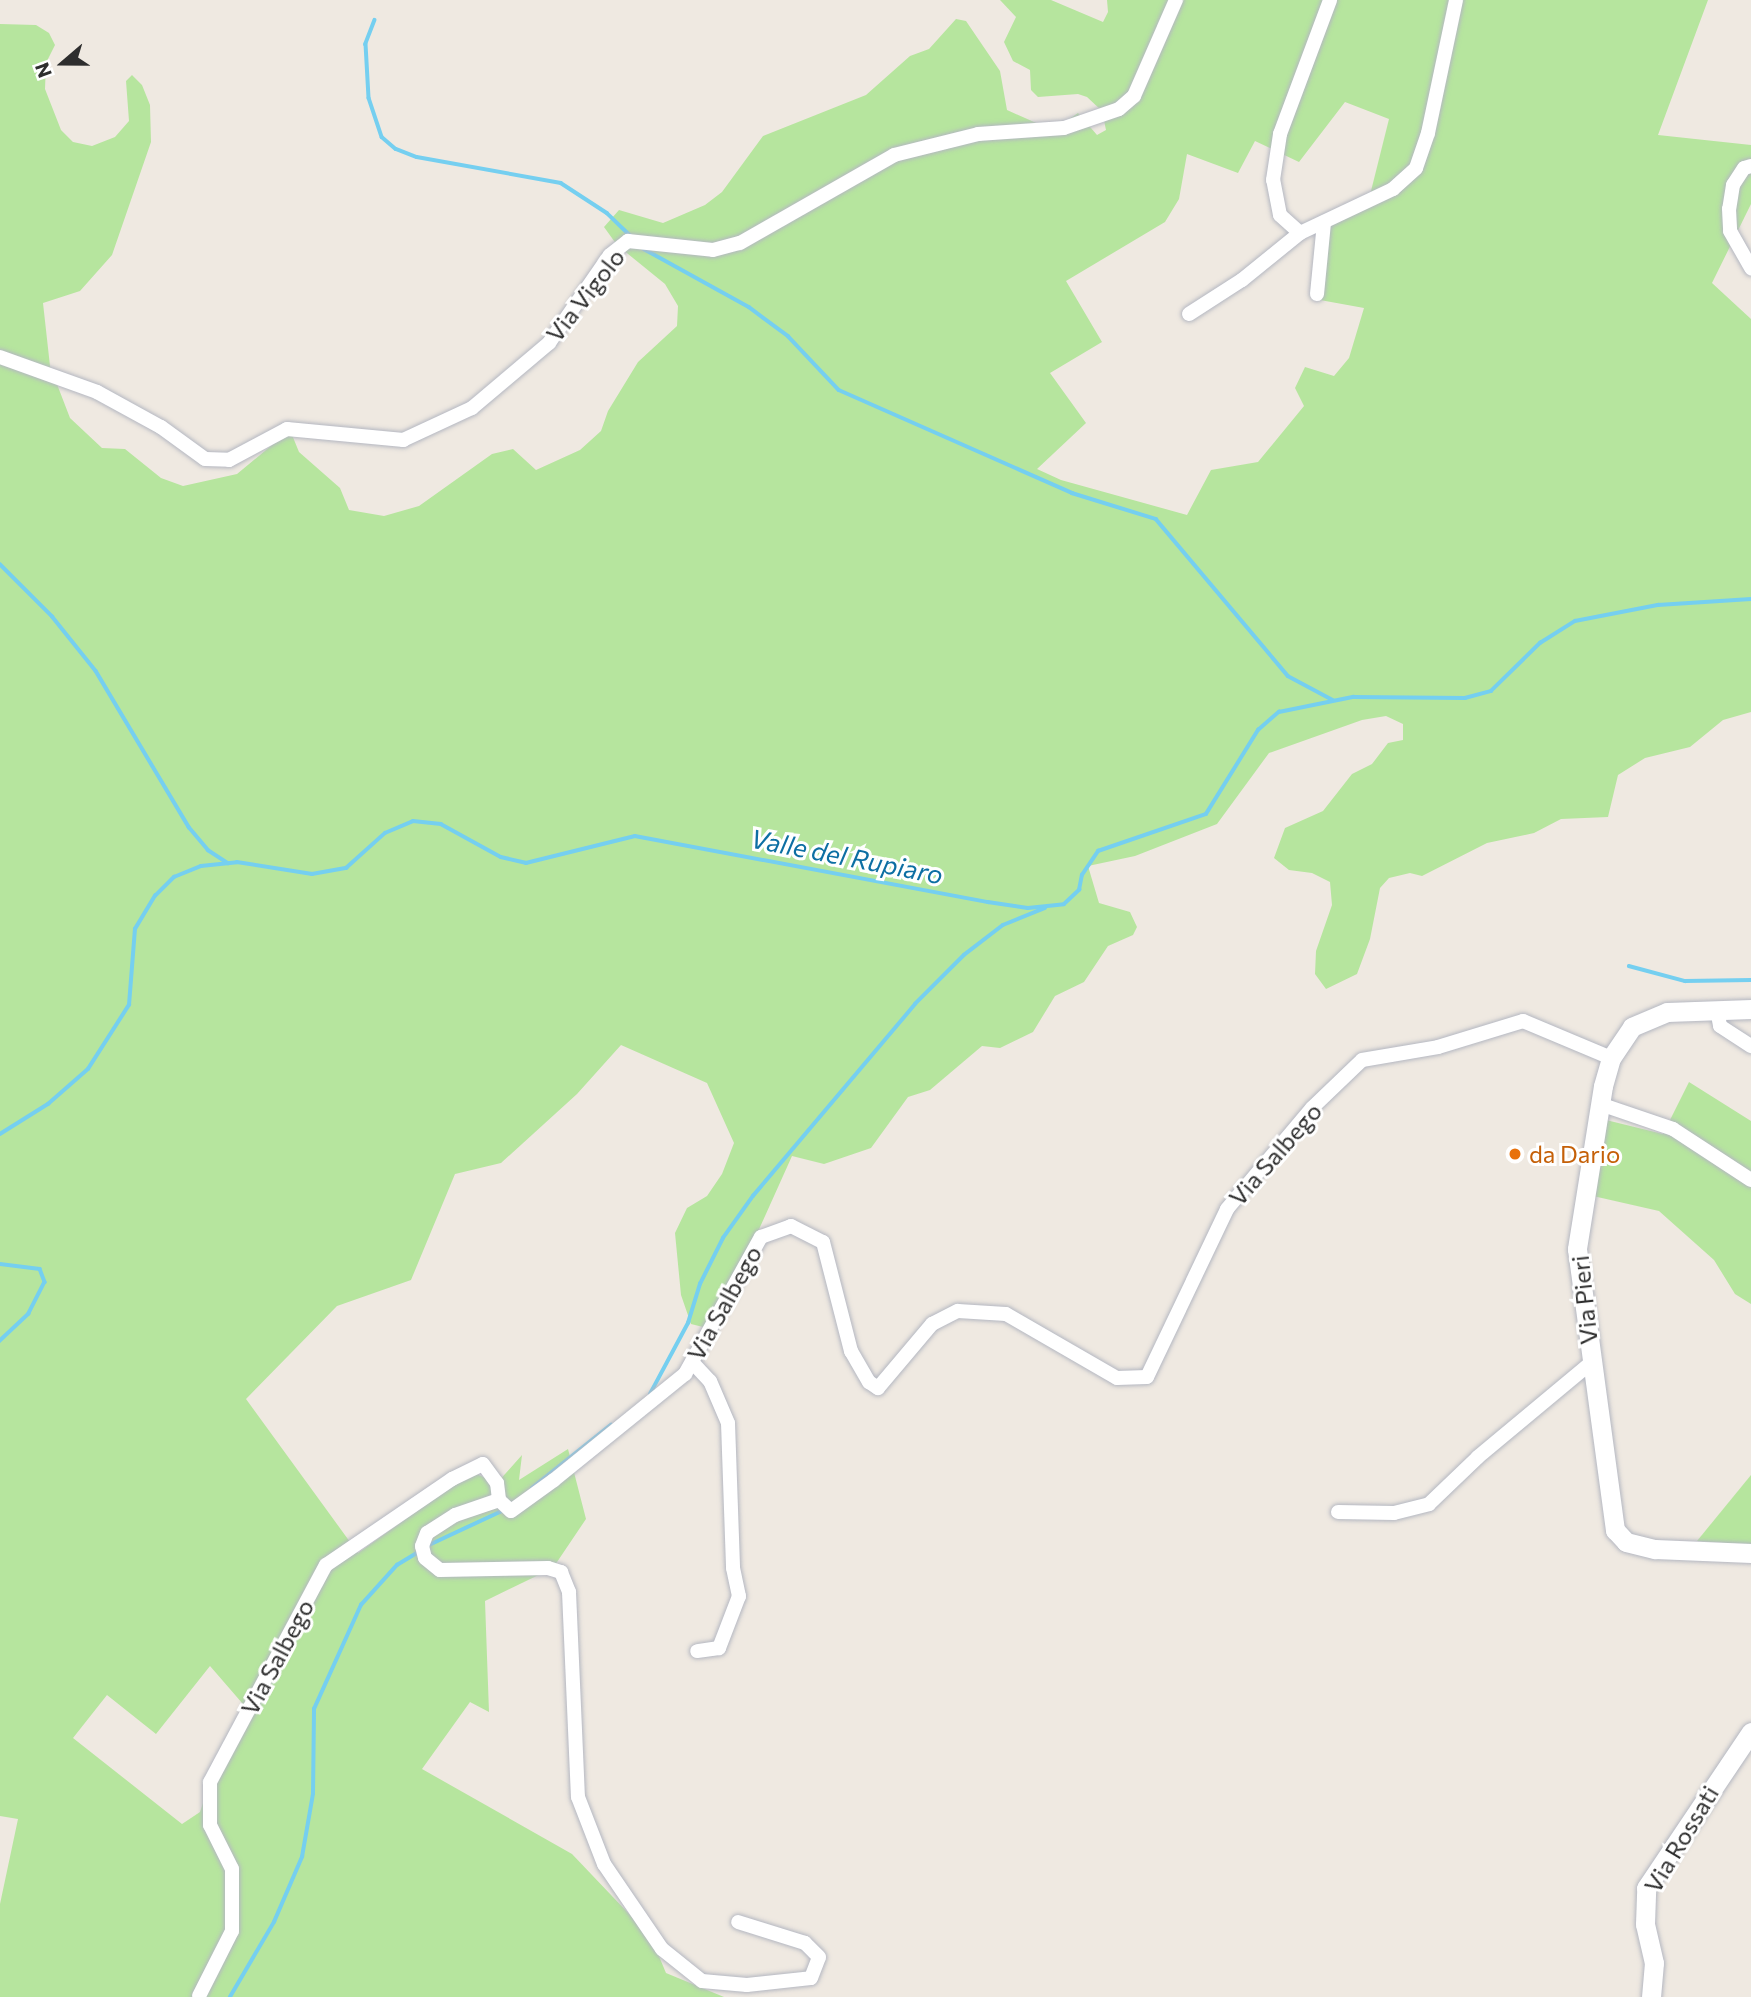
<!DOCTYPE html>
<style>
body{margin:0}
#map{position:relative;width:1751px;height:1997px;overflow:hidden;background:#efe9e1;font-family:Commissioner,sans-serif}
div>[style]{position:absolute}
.green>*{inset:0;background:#b6e59e}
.stream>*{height:3.5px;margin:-1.75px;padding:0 1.75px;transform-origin:1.75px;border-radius:1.75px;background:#75cff0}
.roads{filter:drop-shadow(0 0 2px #b4b7c1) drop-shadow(0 0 2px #b4b7c1)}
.street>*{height:14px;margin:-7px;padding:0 7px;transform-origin:7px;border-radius:7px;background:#fff}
.secondary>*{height:19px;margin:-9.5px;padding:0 9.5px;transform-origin:9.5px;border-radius:9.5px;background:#fff}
.dots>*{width:19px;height:19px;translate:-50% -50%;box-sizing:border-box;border:4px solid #fff;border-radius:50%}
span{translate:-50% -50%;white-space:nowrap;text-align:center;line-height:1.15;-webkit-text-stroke:6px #fff;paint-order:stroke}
.street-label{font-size:24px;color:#2e2e2e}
.food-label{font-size:24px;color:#c56008}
.left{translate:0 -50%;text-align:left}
.water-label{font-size:26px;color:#0d6fa3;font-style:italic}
.north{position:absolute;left:28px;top:28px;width:70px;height:70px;-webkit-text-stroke:5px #fff;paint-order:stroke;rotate:250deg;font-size:19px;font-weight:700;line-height:28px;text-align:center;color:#2e2e2e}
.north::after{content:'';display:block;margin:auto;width:24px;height:32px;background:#2e2e2e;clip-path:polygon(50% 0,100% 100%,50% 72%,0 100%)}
</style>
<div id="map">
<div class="green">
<div style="clip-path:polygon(evenodd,1000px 0,1051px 0,1103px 22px,1108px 12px,1107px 0,1708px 0,1658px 135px,1751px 145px,1751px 204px,1712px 283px,1751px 319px,1751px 712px,1723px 720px,1690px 747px,1645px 758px,1618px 775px,1608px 817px,1561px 819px,1534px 833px,1487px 843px,1422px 876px,1410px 873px,1389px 878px,1380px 888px,1370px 939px,1357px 974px,1326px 989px,1315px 974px,1316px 951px,1332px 905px,1330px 882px,1312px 873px,1289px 870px,1274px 858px,1285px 828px,1323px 811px,1352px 774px,1372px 764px,1388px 743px,1403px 740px,1403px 724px,1386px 716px,1362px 720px,1269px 753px,1217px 824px,1135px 856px,1088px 866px,1099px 903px,1130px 912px,1137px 927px,1133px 935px,1108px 946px,1084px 982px,1055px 996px,1033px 1032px,1000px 1048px,982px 1046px,930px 1090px,908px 1097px,871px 1148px,824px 1164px,792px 1156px,747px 1256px,742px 1292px,731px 1313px,707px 1328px,691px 1324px,681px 1295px,675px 1233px,687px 1208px,707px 1196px,722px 1174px,734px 1143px,707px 1083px,621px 1045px,577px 1094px,501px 1163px,455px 1174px,411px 1280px,337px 1306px,246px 1399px,358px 1553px,472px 1472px,497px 1483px,522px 1455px,519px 1480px,568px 1449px,586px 1519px,553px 1568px,485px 1601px,489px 1712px,470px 1702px,422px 1769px,572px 1854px,651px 1937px,666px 1973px,724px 1997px,0 1997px,0 1904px,18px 1819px,0 1816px,0 24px,36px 25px,49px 33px,55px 45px,46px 63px,45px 89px,61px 130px,73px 142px,92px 146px,115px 137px,129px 121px,126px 81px,132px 75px,142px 85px,150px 105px,151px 142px,112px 255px,80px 291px,43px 303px,50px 366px,70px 418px,102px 448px,125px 449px,161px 478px,183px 486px,237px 474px,290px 430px,299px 452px,340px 488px,349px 510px,384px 516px,419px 506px,492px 454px,513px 449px,536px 470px,580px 450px,601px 431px,608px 411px,638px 362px,677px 326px,678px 306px,665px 284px,617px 245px,604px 227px,619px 210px,663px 223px,705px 205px,722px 192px,763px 136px,866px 95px,910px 56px,929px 49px,956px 19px,966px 21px,1000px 71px,1007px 110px,1043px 126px,1062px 124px,1078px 113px,1097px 135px,1106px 130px,1102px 111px,1087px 97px,1078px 94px,1038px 97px,1031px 90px,1030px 70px,1013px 61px,1004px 42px,1016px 17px,1000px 0,1345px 102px,1389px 119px,1368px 203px,1325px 229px,1320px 300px,1364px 308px,1349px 358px,1334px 376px,1305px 367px,1295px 388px,1304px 406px,1258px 462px,1211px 470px,1187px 515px,1061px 480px,1037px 469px,1086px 423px,1050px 373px,1102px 342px,1066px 281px,1165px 222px,1179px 199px,1187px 154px,1238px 173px,1255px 141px,1299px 162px,1345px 102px,1000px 0,210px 1666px,249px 1711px,210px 1782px,200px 1812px,182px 1824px,73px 1738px,107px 1695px,156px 1734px,210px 1666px)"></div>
<div style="clip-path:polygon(1689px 1082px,1751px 1121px,1751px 1304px,1735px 1294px,1714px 1260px,1659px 1211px,1593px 1196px,1606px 1120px,1663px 1134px)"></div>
<div style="clip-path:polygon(1751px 1475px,1751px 1545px,1697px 1541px)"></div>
</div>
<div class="stream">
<div style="left:375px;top:20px;width:26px;rotate:111deg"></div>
<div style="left:366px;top:44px;width:54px;rotate:86.8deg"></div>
<div style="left:369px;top:98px;width:41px;rotate:71.6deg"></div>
<div style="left:382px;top:137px;width:18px;rotate:41deg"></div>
<div style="left:396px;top:149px;width:22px;rotate:21deg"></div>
<div style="left:417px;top:157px;width:146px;rotate:10.2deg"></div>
<div style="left:561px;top:183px;width:55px;rotate:33.1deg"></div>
<div style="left:607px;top:213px;width:33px;rotate:44deg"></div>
<div style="left:644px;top:249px;width:120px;rotate:28.9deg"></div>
<div style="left:749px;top:307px;width:49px;rotate:36.6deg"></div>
<div style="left:788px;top:336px;width:74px;rotate:46.6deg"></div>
<div style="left:839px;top:390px;width:255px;rotate:23.8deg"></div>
<div style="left:1072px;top:493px;width:88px;rotate:17.2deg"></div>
<div style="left:1156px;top:519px;width:205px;rotate:49.9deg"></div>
<div style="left:1288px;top:676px;width:51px;rotate:28.1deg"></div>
<div style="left:0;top:564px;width:74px;rotate:45deg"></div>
<div style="left:52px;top:616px;width:70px;rotate:51.3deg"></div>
<div style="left:96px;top:671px;width:182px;rotate:59.2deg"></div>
<div style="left:189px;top:827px;width:30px;rotate:50deg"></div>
<div style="left:208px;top:850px;width:24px;rotate:33deg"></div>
<div style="left:1629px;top:966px;width:58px;rotate:15deg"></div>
<div style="left:1685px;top:981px;width:66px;rotate:-0.9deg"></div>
<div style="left:0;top:1134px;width:57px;rotate:-32deg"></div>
<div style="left:48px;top:1104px;width:53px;rotate:-41.2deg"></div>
<div style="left:88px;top:1069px;width:76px;rotate:-57.4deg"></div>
<div style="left:129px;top:1005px;width:76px;rotate:-85.5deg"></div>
<div style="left:135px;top:929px;width:39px;rotate:-59deg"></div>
<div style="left:155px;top:896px;width:27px;rotate:-45deg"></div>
<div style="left:174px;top:877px;width:29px;rotate:-22deg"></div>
<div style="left:201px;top:866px;width:36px;rotate:-6deg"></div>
<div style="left:237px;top:862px;width:76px;rotate:9.1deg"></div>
<div style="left:312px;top:874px;width:35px;rotate:-10deg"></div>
<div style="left:346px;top:868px;width:52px;rotate:-41.9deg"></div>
<div style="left:385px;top:833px;width:30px;rotate:-23deg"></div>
<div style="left:413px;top:821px;width:28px;rotate:6deg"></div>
<div style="left:441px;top:824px;width:68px;rotate:28.8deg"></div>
<div style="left:501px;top:857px;width:26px;rotate:13deg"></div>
<div style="left:526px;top:863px;width:112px;rotate:-13.9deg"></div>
<div style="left:635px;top:836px;width:359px;rotate:10.6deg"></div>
<div style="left:988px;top:902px;width:40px;rotate:8.5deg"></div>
<div style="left:1028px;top:908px;width:36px;rotate:-6deg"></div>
<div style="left:1064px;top:904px;width:21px;rotate:-43deg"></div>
<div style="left:1079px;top:890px;width:15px;rotate:-79deg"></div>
<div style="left:1082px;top:875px;width:29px;rotate:-56deg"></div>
<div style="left:1098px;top:851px;width:114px;rotate:-18.9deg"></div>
<div style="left:1206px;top:814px;width:99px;rotate:-58.2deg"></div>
<div style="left:1258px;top:730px;width:28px;rotate:-41deg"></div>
<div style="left:1279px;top:712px;width:76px;rotate:-11.5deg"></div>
<div style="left:1353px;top:697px;width:112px;rotate:0.5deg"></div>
<div style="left:1465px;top:698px;width:27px;rotate:-15deg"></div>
<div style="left:1491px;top:691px;width:69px;rotate:-44.4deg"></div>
<div style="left:1540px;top:643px;width:41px;rotate:-32.2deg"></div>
<div style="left:1575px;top:621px;width:85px;rotate:-10.9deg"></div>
<div style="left:1658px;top:605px;width:93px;rotate:-3.7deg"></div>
<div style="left:0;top:1264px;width:40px;rotate:7.1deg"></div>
<div style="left:40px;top:1269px;width:14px;rotate:69deg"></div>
<div style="left:45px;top:1282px;width:36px;rotate:117deg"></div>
<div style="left:29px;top:1314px;width:40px;rotate:137deg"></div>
<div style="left:650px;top:1394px;width:81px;rotate:-61.8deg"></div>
<div style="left:688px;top:1323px;width:41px;rotate:-72.9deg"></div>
<div style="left:700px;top:1284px;width:51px;rotate:-63.4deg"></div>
<div style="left:723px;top:1238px;width:52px;rotate:-54.5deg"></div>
<div style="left:753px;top:1196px;width:251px;rotate:-49.8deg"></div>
<div style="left:915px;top:1004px;width:69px;rotate:-45deg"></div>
<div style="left:964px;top:955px;width:49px;rotate:-37.6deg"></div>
<div style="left:1003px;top:925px;width:45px;rotate:-22deg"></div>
<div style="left:532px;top:1488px;width:101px;rotate:-38.6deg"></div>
<div style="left:429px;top:1545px;width:83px;rotate:-25deg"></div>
<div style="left:230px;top:1997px;width:87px;rotate:-59.6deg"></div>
<div style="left:274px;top:1922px;width:71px;rotate:-66.7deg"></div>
<div style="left:302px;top:1857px;width:64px;rotate:-80.1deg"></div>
<div style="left:313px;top:1794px;width:85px;rotate:-89.3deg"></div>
<div style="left:314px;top:1709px;width:114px;rotate:-65.7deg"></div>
<div style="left:361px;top:1605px;width:54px;rotate:-48deg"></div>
<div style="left:397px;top:1565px;width:26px;rotate:-31deg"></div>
</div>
<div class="roads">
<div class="street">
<div style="left:1751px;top:166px;width:7px;rotate:164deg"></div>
<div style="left:1744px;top:168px;width:20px;rotate:123deg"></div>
<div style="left:1733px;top:185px;width:24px;rotate:99deg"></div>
<div style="left:1729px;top:209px;width:22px;rotate:87deg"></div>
<div style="left:1730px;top:231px;width:43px;rotate:60.4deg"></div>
<div style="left:1300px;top:233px;width:27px;rotate:-138deg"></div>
<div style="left:1280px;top:215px;width:36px;rotate:-101deg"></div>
<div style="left:1273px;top:180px;width:47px;rotate:-81.3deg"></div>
<div style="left:1280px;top:134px;width:143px;rotate:-69.5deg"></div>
<div style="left:1317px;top:294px;width:72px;rotate:-84.4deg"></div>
<div style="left:1189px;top:314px;width:63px;rotate:-32.7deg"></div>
<div style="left:1242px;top:280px;width:75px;rotate:-39deg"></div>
<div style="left:1300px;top:233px;width:103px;rotate:-25.3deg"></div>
<div style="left:1393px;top:189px;width:31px;rotate:-42deg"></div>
<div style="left:1416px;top:168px;width:37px;rotate:-71deg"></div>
<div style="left:1428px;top:133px;width:136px;rotate:-78.1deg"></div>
<div style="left:0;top:357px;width:103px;rotate:19.8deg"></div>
<div style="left:97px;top:392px;width:73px;rotate:28.7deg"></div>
<div style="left:161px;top:427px;width:54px;rotate:36deg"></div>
<div style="left:205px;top:459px;width:24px;rotate:2deg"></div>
<div style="left:229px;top:460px;width:66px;rotate:-28.1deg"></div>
<div style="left:287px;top:429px;width:117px;rotate:5.4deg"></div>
<div style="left:403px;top:440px;width:76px;rotate:-24.9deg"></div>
<div style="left:472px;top:408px;width:101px;rotate:-40.2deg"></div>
<div style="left:549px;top:343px;width:107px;rotate:-55.3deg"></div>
<div style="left:610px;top:255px;width:23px;rotate:-38deg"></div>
<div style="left:628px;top:241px;width:85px;rotate:6deg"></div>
<div style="left:713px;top:250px;width:28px;rotate:-15deg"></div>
<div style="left:740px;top:243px;width:177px;rotate:-29.7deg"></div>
<div style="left:894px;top:155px;width:87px;rotate:-14deg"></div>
<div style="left:978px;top:134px;width:86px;rotate:-4deg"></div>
<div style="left:1064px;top:128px;width:58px;rotate:-19.1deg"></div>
<div style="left:1119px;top:109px;width:20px;rotate:-41deg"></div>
<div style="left:1134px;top:96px;width:105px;rotate:-66.4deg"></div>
<div style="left:1717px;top:1010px;width:16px;rotate:79deg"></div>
<div style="left:1720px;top:1026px;width:37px;rotate:33deg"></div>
<div style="left:1600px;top:1104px;width:77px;rotate:18.9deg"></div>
<div style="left:1673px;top:1129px;width:93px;rotate:33.2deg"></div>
<div style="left:692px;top:1362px;width:26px;rotate:47deg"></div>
<div style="left:710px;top:1381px;width:46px;rotate:66.8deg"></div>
<div style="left:728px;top:1423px;width:145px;rotate:88deg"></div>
<div style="left:733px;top:1568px;width:29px;rotate:78deg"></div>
<div style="left:739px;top:1596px;width:56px;rotate:111deg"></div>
<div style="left:719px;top:1648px;width:22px;rotate:172deg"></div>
<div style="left:499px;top:1500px;width:46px;rotate:161.2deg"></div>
<div style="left:455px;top:1515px;width:33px;rotate:147deg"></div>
<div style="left:427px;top:1533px;width:14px;rotate:111deg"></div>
<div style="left:422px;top:1546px;width:12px;rotate:76deg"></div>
<div style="left:425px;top:1558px;width:19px;rotate:39deg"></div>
<div style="left:440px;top:1570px;width:108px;rotate:-1.1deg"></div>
<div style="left:548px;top:1568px;width:14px;rotate:17deg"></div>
<div style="left:561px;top:1572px;width:22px;rotate:68deg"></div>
<div style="left:569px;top:1592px;width:205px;rotate:87.5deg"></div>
<div style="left:578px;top:1797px;width:72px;rotate:68.8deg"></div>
<div style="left:604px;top:1864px;width:103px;rotate:55.7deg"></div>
<div style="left:662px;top:1949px;width:51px;rotate:38.7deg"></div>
<div style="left:702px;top:1981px;width:45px;rotate:5.1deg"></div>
<div style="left:747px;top:1985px;width:64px;rotate:-6.2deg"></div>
<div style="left:811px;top:1978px;width:22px;rotate:-69deg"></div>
<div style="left:819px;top:1957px;width:20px;rotate:-135deg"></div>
<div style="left:805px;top:1943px;width:70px;rotate:-162.6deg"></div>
<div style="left:1338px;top:1512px;width:56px;rotate:1deg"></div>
<div style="left:1394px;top:1513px;width:36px;rotate:-14deg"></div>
<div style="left:1429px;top:1504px;width:68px;rotate:-43.8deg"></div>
<div style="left:1478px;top:1457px;width:147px;rotate:-39.8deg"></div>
<div style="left:199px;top:1996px;width:73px;rotate:-63.1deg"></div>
<div style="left:232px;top:1931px;width:62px;rotate:-90deg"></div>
<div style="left:232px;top:1869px;width:49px;rotate:-116.6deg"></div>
<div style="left:210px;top:1825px;width:43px;rotate:-90deg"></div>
<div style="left:210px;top:1782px;width:246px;rotate:-61.9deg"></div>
<div style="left:326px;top:1565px;width:153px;rotate:-34.3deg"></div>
<div style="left:452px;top:1479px;width:34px;rotate:-26deg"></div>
<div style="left:483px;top:1464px;width:24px;rotate:54deg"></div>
<div style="left:497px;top:1483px;width:17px;rotate:83deg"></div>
<div style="left:499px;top:1500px;width:16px;rotate:43deg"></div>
<div style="left:511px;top:1511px;width:53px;rotate:-35.8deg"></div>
<div style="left:554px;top:1480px;width:169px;rotate:-39deg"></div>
<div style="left:685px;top:1374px;width:157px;rotate:-61deg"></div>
<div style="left:761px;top:1237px;width:32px;rotate:-20deg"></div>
<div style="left:791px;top:1226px;width:36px;rotate:27deg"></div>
<div style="left:823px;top:1242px;width:113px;rotate:75.6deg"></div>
<div style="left:851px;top:1351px;width:36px;rotate:60deg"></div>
<div style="left:869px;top:1382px;width:11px;rotate:34deg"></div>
<div style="left:878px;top:1388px;width:84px;rotate:-49.8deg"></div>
<div style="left:932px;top:1324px;width:29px;rotate:-27deg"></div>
<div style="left:958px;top:1311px;width:48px;rotate:3.6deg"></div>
<div style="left:1006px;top:1314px;width:128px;rotate:30deg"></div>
<div style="left:1117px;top:1378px;width:30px;rotate:-2deg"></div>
<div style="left:1147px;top:1377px;width:186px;rotate:-64.5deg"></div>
<div style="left:1227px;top:1209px;width:132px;rotate:-49.9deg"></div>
<div style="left:1312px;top:1108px;width:69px;rotate:-43.8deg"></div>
<div style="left:1362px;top:1060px;width:77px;rotate:-9.7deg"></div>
<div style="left:1438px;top:1047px;width:89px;rotate:-17deg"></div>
<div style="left:1523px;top:1021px;width:95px;rotate:22.8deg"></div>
</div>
<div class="secondary">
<div style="left:1751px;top:1009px;width:84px;rotate:178deg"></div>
<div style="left:1667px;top:1012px;width:38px;rotate:157deg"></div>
<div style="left:1632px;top:1027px;width:37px;rotate:124deg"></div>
<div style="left:1611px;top:1058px;width:29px;rotate:106deg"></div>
<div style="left:1603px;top:1086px;width:165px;rotate:99.1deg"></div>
<div style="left:1577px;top:1249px;width:284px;rotate:82.3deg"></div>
<div style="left:1615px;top:1530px;width:16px;rotate:47deg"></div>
<div style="left:1626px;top:1542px;width:30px;rotate:14deg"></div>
<div style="left:1655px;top:1549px;width:96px;rotate:2.4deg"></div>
<div style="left:1651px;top:1997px;width:34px;rotate:-85deg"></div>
<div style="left:1654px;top:1963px;width:40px;rotate:-103deg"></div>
<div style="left:1645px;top:1924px;width:36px;rotate:-88deg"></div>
<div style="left:1646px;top:1888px;width:188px;rotate:-56.1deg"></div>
</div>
</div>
<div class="dots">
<div style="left:1515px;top:1154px;background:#e8710a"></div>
</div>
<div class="street-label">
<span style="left:585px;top:295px;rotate:-52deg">Via Vigolo</span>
<span style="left:1275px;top:1154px;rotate:-49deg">Via Salbego</span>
<span style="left:1584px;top:1300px;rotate:-96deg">Via Pieri</span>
<span style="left:724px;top:1303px;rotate:-61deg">Via Salbego</span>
<span style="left:277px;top:1657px;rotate:-62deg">Via Salbego</span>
<span style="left:1681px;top:1839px;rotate:-59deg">Via Rossati</span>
</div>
<div class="food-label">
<span class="left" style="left:1529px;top:1154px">da Dario</span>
</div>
<div class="water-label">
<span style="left:847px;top:856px;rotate:11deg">Valle del Rupiaro</span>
</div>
<div class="north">N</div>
</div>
